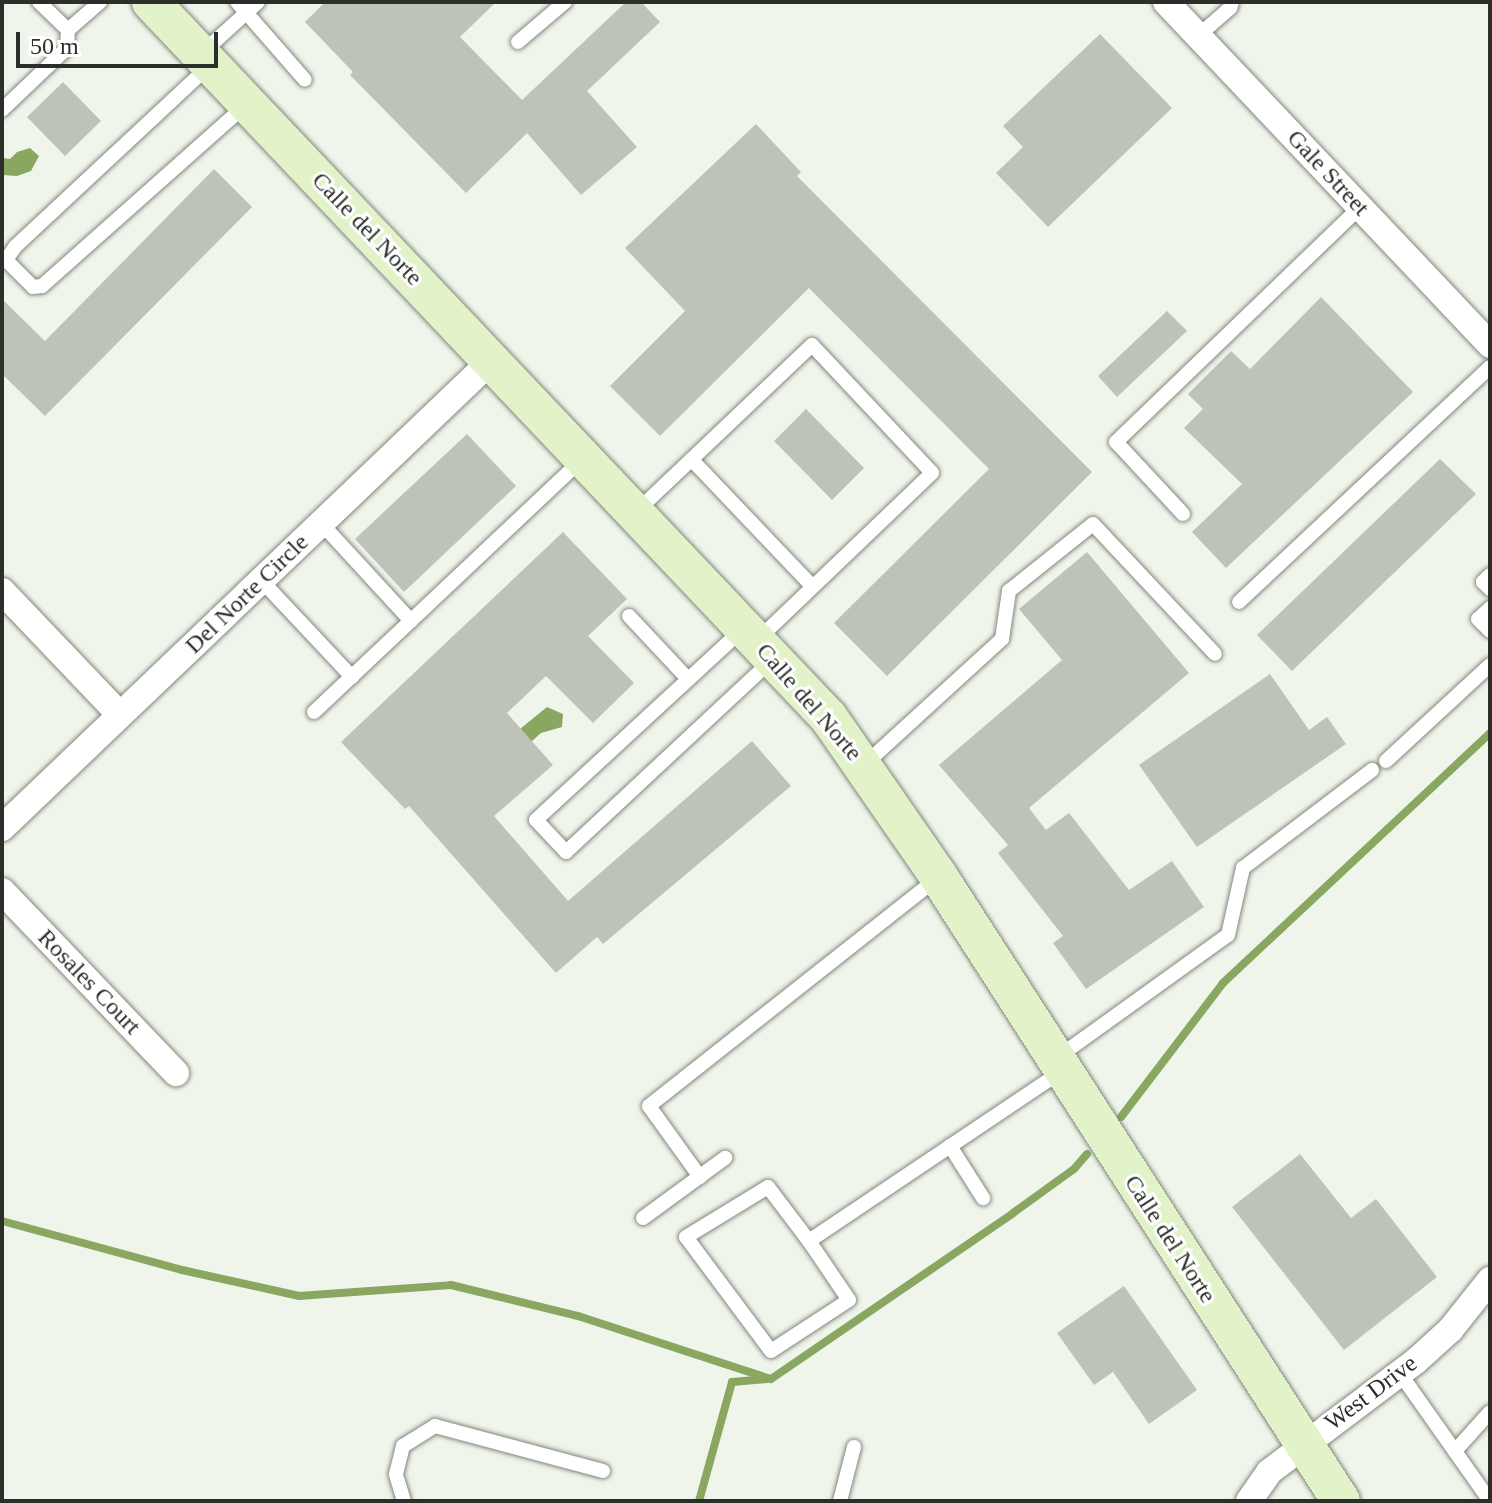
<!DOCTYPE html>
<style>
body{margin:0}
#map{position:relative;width:1492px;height:1503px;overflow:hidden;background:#f0f5eb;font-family:"Times New Roman",serif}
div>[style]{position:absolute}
.water>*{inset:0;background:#89a761}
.stream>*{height:8px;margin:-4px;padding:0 4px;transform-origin:4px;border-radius:4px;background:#89a761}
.building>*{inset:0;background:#bec3b9}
.roads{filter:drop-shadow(0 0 2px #83877e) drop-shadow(0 0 2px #83877e)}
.lane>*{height:14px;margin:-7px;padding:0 7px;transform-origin:7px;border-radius:7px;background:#fff}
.street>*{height:26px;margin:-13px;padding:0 13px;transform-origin:13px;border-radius:13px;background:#fff}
.secondary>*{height:38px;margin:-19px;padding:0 19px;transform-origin:19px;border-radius:19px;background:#e2f2c9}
span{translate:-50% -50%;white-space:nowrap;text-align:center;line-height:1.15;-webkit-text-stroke:6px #fff;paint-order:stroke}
.street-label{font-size:24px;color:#2c2e2a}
.frame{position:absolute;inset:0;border:4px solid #2c2e2a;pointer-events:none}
.scale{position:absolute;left:16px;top:32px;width:202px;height:36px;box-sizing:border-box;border:4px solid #2c2e2a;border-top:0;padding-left:10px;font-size:24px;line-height:28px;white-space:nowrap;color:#2c2e2a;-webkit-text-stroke:6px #fff;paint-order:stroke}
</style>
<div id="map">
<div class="water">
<div style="clip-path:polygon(30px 148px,39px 156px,31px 171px,17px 176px,2px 175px,2px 158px,10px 159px,17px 152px)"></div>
<div style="clip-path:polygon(547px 707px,563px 714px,562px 727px,541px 733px,532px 741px,523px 739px,520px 729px)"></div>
</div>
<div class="stream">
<div style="left:1121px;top:1117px;width:168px;rotate:-52.7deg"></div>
<div style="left:1223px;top:983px;width:366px;rotate:-43.1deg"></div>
<div style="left:2px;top:1221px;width:187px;rotate:15.2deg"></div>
<div style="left:182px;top:1270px;width:120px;rotate:12.5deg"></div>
<div style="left:299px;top:1296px;width:152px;rotate:-4.1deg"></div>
<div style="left:451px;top:1285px;width:131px;rotate:13.7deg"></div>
<div style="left:578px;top:1316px;width:203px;rotate:18.1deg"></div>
<div style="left:771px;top:1379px;width:293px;rotate:-34.4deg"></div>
<div style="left:1013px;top:1213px;width:75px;rotate:-35.8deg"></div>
<div style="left:1074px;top:1169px;width:20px;rotate:-49deg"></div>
<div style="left:699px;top:1501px;width:123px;rotate:-74.5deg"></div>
<div style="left:732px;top:1382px;width:35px;rotate:-5deg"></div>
</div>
<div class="building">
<div style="clip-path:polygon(325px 2px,496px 2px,460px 37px,522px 100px,626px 2px,641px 2px,660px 22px,587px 91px,637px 147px,581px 195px,527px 133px,466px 193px,350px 75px,353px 72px,305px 22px)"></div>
<div style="clip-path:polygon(1100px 34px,1172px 108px,1048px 227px,996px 173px,1023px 147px,1003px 126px)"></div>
<div style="clip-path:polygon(63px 82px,101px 121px,65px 156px,27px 117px)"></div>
<div style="clip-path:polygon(756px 124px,801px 172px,797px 176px,1092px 472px,887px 676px,834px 623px,989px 469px,809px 288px,660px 436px,610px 386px,685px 311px,625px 248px)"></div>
<div style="clip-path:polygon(214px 169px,252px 207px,45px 416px,2px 374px,2px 299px,45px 341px)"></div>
<div style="clip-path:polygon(1321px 297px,1413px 392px,1226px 568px,1192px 532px,1242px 484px,1184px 428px,1203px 409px,1188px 394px,1231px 351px,1250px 369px)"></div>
<div style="clip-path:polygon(1167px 311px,1187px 331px,1117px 397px,1098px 376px)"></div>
<div style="clip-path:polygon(806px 409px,864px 468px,832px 500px,774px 441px)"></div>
<div style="clip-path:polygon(467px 434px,516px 486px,404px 592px,355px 539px)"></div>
<div style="clip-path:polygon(1440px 459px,1476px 494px,1292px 671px,1257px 635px)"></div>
<div style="clip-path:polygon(563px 532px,627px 599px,588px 636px,634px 683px,593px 723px,546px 676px,507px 713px,553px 765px,494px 816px,568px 901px,752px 741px,791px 786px,603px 944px,597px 937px,556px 973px,409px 806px,405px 809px,341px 742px)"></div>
<div style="clip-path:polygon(1087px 552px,1189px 673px,1029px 808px,1046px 830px,1069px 813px,1129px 890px,1172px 861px,1204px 907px,1086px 989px,1053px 943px,1063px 936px,998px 853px,1008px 845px,939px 765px,1062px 660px,1019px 609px)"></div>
<div style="clip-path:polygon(1270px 674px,1309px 730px,1327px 717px,1346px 744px,1197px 847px,1139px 765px)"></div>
<div style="clip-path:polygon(1300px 1154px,1351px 1218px,1376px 1199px,1437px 1277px,1344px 1350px,1232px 1207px)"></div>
<div style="clip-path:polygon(1124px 1286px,1197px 1390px,1149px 1424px,1113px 1372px,1094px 1385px,1057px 1333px)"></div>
</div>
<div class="roads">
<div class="lane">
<div style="left:39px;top:2px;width:40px;rotate:44deg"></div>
<div style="left:68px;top:30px;width:43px;rotate:-41.2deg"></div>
<div style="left:237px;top:2px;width:103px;rotate:48.9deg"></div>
<div style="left:1198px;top:36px;width:43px;rotate:-41.2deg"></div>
<div style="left:1230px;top:8px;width:6px;rotate:-72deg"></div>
<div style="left:518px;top:42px;width:62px;rotate:-40.4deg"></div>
<div style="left:201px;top:54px;width:77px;rotate:-42.4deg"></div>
<div style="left:209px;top:66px;width:265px;rotate:137deg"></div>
<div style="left:15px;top:247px;width:16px;rotate:125deg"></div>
<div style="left:6px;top:260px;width:38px;rotate:45deg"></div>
<div style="left:33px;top:287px;width:9px;rotate:-6deg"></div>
<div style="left:42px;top:286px;width:274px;rotate:-41.6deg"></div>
<div style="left:2px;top:110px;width:90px;rotate:-43.6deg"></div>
<div style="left:67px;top:48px;width:18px;rotate:-87deg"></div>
<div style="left:692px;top:460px;width:174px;rotate:46.4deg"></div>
<div style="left:637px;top:511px;width:241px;rotate:-43.5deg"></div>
<div style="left:812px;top:345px;width:175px;rotate:46.8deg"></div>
<div style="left:932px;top:473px;width:242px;rotate:136.3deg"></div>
<div style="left:1183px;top:514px;width:98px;rotate:-132.9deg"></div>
<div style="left:1116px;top:442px;width:339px;rotate:-43.9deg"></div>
<div style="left:321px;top:523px;width:133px;rotate:47.4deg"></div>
<div style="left:1490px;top:575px;width:10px;rotate:135deg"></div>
<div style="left:1483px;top:582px;width:10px;rotate:45deg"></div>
<div style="left:261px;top:580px;width:133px;rotate:46.8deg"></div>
<div style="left:1239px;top:602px;width:344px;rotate:-43.1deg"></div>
<div style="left:1490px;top:608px;width:16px;rotate:137deg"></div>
<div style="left:1478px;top:619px;width:17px;rotate:45deg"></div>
<div style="left:629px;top:616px;width:86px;rotate:46.9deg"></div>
<div style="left:744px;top:628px;width:283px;rotate:137.3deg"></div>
<div style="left:536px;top:820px;width:44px;rotate:46.8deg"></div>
<div style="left:566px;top:852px;width:283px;rotate:-43deg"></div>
<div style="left:314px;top:712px;width:367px;rotate:-43.3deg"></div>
<div style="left:1386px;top:761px;width:142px;rotate:-42.7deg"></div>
<div style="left:864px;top:765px;width:187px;rotate:-42.4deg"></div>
<div style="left:1002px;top:639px;width:49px;rotate:-81.7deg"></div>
<div style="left:1009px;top:591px;width:107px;rotate:-38.6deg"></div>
<div style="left:1093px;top:524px;width:178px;rotate:46.8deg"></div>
<div style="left:1058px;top:1057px;width:209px;rotate:-35.7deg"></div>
<div style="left:1228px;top:935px;width:69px;rotate:-77.4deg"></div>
<div style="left:1243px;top:868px;width:162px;rotate:-37.2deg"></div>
<div style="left:950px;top:1146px;width:62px;rotate:57.6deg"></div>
<div style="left:700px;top:1177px;width:87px;rotate:-125.7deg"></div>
<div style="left:649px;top:1106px;width:370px;rotate:-38.3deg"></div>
<div style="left:643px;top:1218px;width:102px;rotate:-36.2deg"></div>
<div style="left:809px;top:1241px;width:71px;rotate:55.9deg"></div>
<div style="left:849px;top:1300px;width:93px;rotate:146.8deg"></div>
<div style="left:771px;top:1351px;width:142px;rotate:-126.7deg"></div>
<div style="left:686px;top:1237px;width:96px;rotate:-31.4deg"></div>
<div style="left:768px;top:1187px;width:68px;rotate:52.8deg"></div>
<div style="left:809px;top:1241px;width:305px;rotate:-33.9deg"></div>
<div style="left:1399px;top:1372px;width:158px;rotate:54.8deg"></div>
<div style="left:1455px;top:1451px;width:52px;rotate:-48.1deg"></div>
<div style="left:404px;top:1501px;width:28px;rotate:-107deg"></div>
<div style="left:396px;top:1474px;width:29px;rotate:-76deg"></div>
<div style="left:403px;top:1446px;width:38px;rotate:-32deg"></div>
<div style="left:435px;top:1426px;width:174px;rotate:15deg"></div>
<div style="left:840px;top:1501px;width:56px;rotate:-75.5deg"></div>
</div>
<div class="street">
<div style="left:1166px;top:2px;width:472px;rotate:46.6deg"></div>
<div style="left:2px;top:591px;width:171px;rotate:46.4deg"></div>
<div style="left:2px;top:828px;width:678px;rotate:-43.68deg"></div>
<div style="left:2px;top:891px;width:252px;rotate:46.3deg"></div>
<div style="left:1249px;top:1501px;width:35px;rotate:-55deg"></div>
<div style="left:1269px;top:1472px;width:184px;rotate:-37.1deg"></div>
<div style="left:1416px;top:1361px;width:47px;rotate:-42.4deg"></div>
<div style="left:1451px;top:1329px;width:63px;rotate:-51.5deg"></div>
</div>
<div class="secondary">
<div style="left:151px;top:2px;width:986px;rotate:46.56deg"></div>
<div style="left:829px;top:718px;width:193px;rotate:55.3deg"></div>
<div style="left:939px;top:877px;width:742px;rotate:57.21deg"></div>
</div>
</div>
<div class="street-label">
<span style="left:1328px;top:173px;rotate:47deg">Gale Street</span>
<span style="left:367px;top:229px;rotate:46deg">Calle del Norte</span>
<span style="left:247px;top:594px;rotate:-44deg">Del Norte Circle</span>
<span style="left:809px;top:702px;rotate:49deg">Calle del Norte</span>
<span style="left:89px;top:982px;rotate:46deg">Rosales Court</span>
<span style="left:1170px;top:1239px;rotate:57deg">Calle del Norte</span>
<span style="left:1371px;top:1393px;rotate:-37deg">West Drive</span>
</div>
<div class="frame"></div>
<div class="scale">50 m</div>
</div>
